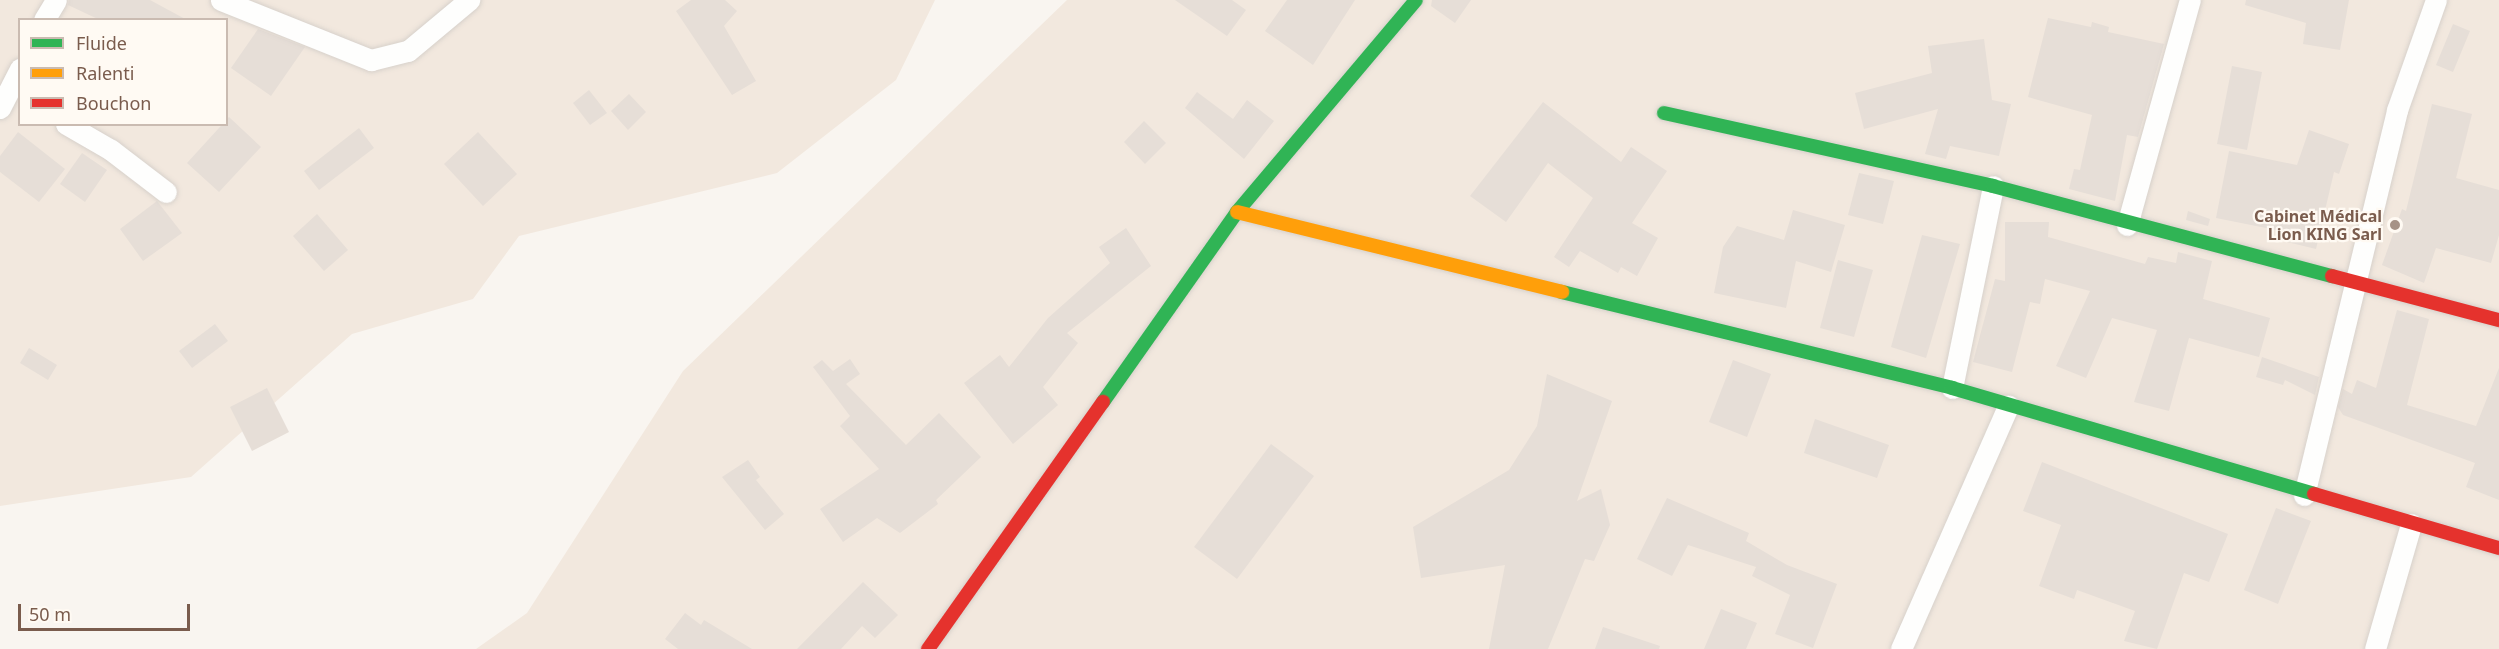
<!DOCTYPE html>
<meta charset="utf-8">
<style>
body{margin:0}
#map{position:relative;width:2499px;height:649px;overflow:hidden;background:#f9f5f0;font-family:"Noto Sans",sans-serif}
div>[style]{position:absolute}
.residential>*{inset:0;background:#f2e8de}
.building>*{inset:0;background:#e6ded7}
.roads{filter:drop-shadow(0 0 2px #d7d1cb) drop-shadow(0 0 2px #d7d1cb)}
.street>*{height:21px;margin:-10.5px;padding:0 10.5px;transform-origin:10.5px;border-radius:10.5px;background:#fefefd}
.fast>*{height:14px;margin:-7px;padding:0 7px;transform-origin:7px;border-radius:7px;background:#30b455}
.slow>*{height:14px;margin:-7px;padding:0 7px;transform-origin:7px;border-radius:7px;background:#ff9f0a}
.jam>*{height:14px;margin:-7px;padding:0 7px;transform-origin:7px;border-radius:7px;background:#e5322d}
.dots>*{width:16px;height:16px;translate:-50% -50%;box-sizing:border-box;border:3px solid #fffaf3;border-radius:50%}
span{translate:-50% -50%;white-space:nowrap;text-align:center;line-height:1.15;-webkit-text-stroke:4.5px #fffaf3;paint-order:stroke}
.poi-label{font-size:16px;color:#7a5c4d;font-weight:700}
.right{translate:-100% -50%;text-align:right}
.legend{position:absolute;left:18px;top:18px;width:210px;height:108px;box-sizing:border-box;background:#fffaf3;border:2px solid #cabbb1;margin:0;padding:8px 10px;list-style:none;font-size:18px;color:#7a5c4d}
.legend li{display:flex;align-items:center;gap:12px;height:30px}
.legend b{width:30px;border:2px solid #cabbb1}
.scale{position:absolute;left:18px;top:604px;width:172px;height:27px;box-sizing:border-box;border:3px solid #7a5c4d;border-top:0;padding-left:8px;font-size:18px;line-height:21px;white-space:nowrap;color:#7a5c4d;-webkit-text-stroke:4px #fffaf3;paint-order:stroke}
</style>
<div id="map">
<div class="residential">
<div style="clip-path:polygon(evenodd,0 0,935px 0,896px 80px,777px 173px,519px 236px,473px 299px,352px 334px,191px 477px,0 506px,0 0,20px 20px,226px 20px,226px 124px,20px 124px,20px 20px)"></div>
<div style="clip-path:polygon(1067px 0,2499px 0,2499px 649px,476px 649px,527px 613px,683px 371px)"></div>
</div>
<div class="building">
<div style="clip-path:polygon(69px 0,150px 0,187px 20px,100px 20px,68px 5px)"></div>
<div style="clip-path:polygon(691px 0,725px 0,737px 11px,724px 26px,756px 81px,732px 95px,676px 11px)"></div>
<div style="clip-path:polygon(1175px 0,1232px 0,1246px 10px,1227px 36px)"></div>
<div style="clip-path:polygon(1287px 0,1355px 0,1313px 65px,1265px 31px)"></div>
<div style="clip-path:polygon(1432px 0,1471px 0,1455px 23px,1431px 6px)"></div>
<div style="clip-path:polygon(2246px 0,2349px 0,2340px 50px,2303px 44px,2306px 23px,2245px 5px)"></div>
<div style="clip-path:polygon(2048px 18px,2091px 27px,2092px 22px,2109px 27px,2108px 32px,2164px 44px,2138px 137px,2127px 135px,2115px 201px,2069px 189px,2074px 169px,2080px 170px,2092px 115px,2028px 97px)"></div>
<div style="clip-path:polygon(2453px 24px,2470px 31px,2453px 72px,2436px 65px)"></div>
<div style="clip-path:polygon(258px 29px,305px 47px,271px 96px,231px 68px)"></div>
<div style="clip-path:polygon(1984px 39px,1992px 100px,2011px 104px,1999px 156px,1950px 146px,1946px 159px,1925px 154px,1938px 109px,1864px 129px,1855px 93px,1932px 73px,1928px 46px)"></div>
<div style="clip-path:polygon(2232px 66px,2262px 72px,2247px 150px,2217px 144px)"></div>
<div style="clip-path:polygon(589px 90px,607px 113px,590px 125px,573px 103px)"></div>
<div style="clip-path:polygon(1197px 92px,1233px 119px,1247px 100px,1274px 121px,1244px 159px,1185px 108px)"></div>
<div style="clip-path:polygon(629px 94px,646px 112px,628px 130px,611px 111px)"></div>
<div style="clip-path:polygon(1543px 102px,1621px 162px,1631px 147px,1667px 171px,1632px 223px,1658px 238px,1637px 276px,1621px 267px,1618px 273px,1580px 251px,1569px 267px,1554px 257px,1593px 198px,1548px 163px,1506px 222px,1470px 196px)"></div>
<div style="clip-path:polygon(2432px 104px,2472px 114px,2456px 178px,2499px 190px,2499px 235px,2491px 263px,2436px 248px,2424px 283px,2382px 265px,2402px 209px,2406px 211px)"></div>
<div style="clip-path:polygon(229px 117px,261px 147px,219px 192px,187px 163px)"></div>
<div style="clip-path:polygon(1144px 121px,1166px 143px,1145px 164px,1124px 142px)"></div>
<div style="clip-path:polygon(359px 128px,374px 148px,319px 190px,304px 171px)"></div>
<div style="clip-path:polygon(2309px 130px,2349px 144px,2339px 174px,2334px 172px,2316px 249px,2279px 240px,2281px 231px,2216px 218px,2229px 151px,2297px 165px)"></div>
<div style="clip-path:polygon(18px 132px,65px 169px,39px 202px,0 172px,0 156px)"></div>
<div style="clip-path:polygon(478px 132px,517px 174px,483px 206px,444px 164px)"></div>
<div style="clip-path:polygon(82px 153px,107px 170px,85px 202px,60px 184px)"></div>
<div style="clip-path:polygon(1859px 173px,1894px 181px,1883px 224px,1848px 215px)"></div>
<div style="clip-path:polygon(157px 201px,182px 233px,143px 261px,120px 229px)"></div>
<div style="clip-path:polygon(1793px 210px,1845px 225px,1831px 272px,1796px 261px,1786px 308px,1714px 293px,1723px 247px,1737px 226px,1784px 240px)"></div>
<div style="clip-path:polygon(2188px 211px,2210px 219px,2208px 226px,2186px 220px)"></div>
<div style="clip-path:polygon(317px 214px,348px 250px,324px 271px,293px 236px)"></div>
<div style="clip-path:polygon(2005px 222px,2049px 222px,2048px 237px,2145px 264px,2148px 257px,2176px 263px,2178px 252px,2212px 261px,2203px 299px,2270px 318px,2259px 357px,2189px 338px,2169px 411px,2134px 402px,2157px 330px,2112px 318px,2086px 378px,2056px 366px,2090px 291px,2045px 279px,2040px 304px,2030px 302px,2012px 372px,1973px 362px,1995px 279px,2005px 281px)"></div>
<div style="clip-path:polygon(1126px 228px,1151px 266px,1067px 333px,1078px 343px,1043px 387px,1058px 405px,1013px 444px,964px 383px,1000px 355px,1009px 367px,1048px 318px,1110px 263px,1099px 247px)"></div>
<div style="clip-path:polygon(1922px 235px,1960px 244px,1926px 358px,1891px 347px)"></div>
<div style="clip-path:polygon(1838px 260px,1873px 270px,1854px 337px,1820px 328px)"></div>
<div style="clip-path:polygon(2397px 310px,2429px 319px,2407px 405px,2476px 426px,2499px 368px,2499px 500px,2466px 487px,2475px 463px,2343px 415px,2338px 407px,2343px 389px,2352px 394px,2357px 380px,2376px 388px)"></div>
<div style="clip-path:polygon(215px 324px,228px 341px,192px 368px,179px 351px)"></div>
<div style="clip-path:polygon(29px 348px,57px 365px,48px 380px,20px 363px)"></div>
<div style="clip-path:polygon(2262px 357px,2319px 377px,2315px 395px,2285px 380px,2283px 385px,2256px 377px)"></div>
<div style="clip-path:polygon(850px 359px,860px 374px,846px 384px,906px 445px,939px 413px,981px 457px,936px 500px,938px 504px,900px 533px,877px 518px,843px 542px,820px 509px,879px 469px,840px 426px,850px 416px,813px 367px,822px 360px,833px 371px)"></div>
<div style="clip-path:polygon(1733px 360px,1771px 374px,1747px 437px,1709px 422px)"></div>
<div style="clip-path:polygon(1547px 374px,1612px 401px,1577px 501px,1601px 489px,1610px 525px,1594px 561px,1585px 559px,1548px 649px,1489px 649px,1505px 565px,1421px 578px,1413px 527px,1509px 470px,1537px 426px)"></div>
<div style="clip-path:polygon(267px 388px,289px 432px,252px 451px,230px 407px)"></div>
<div style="clip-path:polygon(1815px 419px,1889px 445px,1877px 478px,1804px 453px)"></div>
<div style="clip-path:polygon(1271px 444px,1314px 476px,1237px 579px,1194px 547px)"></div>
<div style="clip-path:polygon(748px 460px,760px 477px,756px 480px,784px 514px,765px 530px,722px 477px)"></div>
<div style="clip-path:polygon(2042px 462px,2228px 534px,2209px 582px,2184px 573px,2157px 649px,2124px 641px,2135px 611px,2077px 590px,2074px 599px,2039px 586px,2061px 525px,2023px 511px)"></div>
<div style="clip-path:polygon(1667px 498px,1749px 533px,1746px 541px,1787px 565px,1837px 584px,1813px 648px,1775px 634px,1790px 595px,1752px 576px,1756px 567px,1688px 545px,1672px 576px,1637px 559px)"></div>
<div style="clip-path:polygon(2276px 508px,2311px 521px,2278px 604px,2244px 590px)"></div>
<div style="clip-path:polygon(863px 582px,898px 615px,875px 638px,862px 626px,841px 649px,797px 649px)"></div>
<div style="clip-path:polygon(1721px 609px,1757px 623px,1746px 649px,1704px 649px)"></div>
<div style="clip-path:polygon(685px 613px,701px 625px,704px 620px,752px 649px,678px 649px,665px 639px)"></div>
<div style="clip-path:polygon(1603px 627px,1660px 646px,1659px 649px,1595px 649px)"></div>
</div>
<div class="roads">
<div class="street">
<div style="left:221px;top:0;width:162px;rotate:21.8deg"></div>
<div style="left:371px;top:60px;width:38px;rotate:-14deg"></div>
<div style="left:408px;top:51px;width:80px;rotate:-39.9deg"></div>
<div style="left:44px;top:20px;width:23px;rotate:-59deg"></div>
<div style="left:0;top:108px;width:44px;rotate:-62.9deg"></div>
<div style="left:66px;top:124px;width:52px;rotate:30deg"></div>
<div style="left:111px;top:150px;width:69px;rotate:37.4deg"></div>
<div style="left:2127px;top:225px;width:234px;rotate:-74.4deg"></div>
<div style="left:1952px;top:388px;width:206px;rotate:-78.5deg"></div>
<div style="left:2304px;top:495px;width:396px;rotate:-76.4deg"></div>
<div style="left:2397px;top:110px;width:117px;rotate:-70.5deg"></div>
<div style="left:1901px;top:649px;width:266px;rotate:-66.2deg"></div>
<div style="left:2375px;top:649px;width:130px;rotate:-73.9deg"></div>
</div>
<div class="fast">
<div style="left:1664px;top:113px;width:337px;rotate:12.5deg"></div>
<div style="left:1993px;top:186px;width:351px;rotate:14.9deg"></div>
<div style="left:1562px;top:292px;width:402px;rotate:13.8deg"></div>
<div style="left:1952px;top:388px;width:377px;rotate:16.3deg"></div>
<div style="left:1103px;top:402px;width:232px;rotate:-54.8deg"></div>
<div style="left:1237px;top:212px;width:277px;rotate:-49.8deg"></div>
</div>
<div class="slow">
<div style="left:1237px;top:212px;width:335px;rotate:13.8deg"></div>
</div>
<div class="jam">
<div style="left:2332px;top:276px;width:173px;rotate:14.8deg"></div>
<div style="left:2314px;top:494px;width:193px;rotate:16.3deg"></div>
<div style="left:928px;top:649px;width:303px;rotate:-54.7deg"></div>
</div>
</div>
<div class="dots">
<div style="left:2395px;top:225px;background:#a69286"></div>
</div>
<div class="poi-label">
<span class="right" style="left:2382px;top:225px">Cabinet Médical<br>Lion KING Sarl</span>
</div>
<ul class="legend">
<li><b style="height:8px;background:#30b455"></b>Fluide</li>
<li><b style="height:8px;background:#ff9f0a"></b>Ralenti</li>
<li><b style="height:8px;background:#e5322d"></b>Bouchon</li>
</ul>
<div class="scale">50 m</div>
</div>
